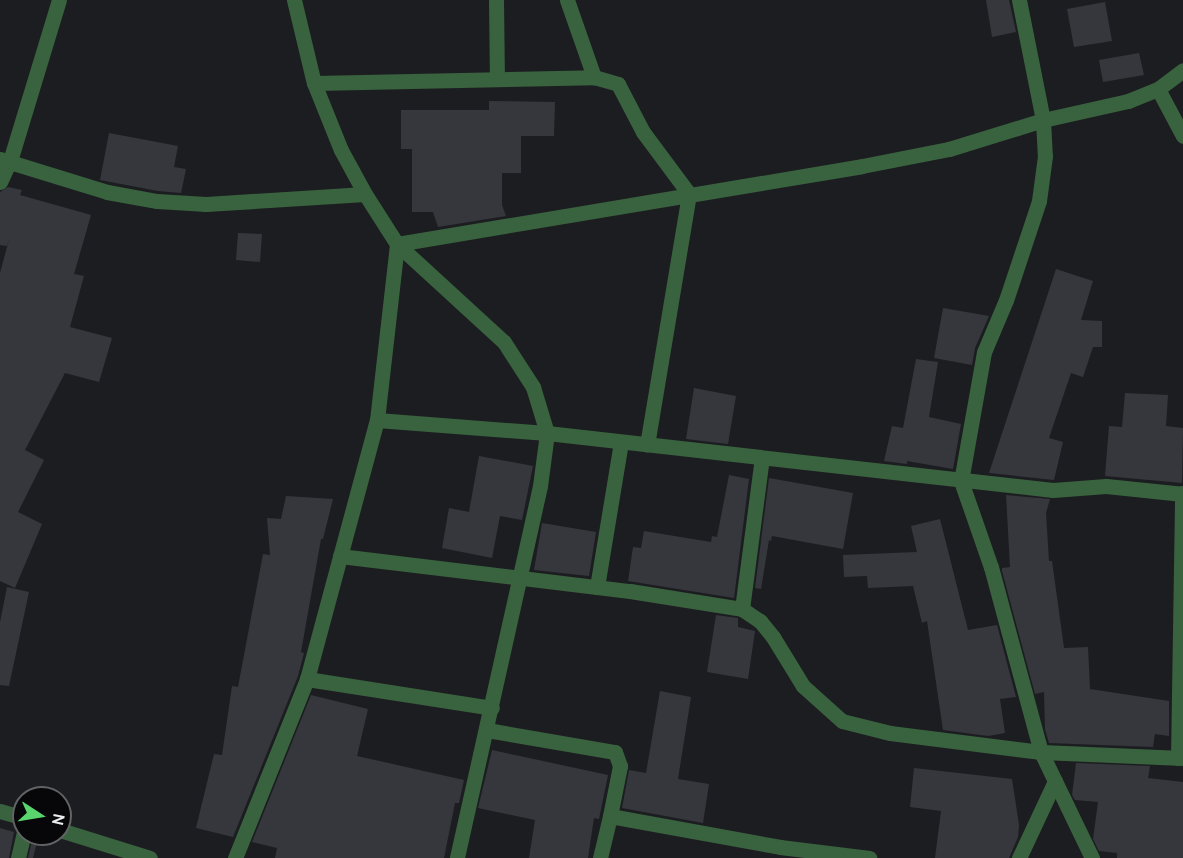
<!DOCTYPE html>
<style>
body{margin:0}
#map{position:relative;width:1183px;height:858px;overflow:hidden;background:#1c1d21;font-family:Cabin,sans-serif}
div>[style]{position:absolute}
.building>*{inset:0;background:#36373c}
.minor>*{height:15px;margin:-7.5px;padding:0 7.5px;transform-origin:7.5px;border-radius:7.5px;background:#39633e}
span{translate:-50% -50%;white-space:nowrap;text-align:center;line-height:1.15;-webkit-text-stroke:4.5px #070709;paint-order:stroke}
.north{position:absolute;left:12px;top:786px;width:60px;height:60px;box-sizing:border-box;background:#070709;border:2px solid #626365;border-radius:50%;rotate:102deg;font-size:16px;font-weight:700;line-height:24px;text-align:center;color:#ebecef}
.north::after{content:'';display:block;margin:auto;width:21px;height:27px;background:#5ad56e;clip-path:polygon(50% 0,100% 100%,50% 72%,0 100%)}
</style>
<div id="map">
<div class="building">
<div style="clip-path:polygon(986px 0,1009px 0,1016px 32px,992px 37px)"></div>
<div style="clip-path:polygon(1105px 2px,1112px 41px,1074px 47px,1067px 9px)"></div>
<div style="clip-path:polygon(1139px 53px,1144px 75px,1103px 82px,1099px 60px)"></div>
<div style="clip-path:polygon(489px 101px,555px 102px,554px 136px,521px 136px,521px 173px,502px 173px,502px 205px,506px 216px,438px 227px,433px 212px,412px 212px,412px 149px,401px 149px,401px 110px,489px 110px)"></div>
<div style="clip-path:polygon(109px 133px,178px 146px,174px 167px,186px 169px,181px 193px,158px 191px,100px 180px)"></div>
<div style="clip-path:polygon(8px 187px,22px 190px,20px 195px,91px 215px,74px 274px,84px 276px,70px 327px,112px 338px,99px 382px,65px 373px,25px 450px,44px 460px,18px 512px,42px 524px,15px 588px,0 581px,0 273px,10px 236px,7px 246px,0 245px,0 192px)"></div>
<div style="clip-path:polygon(238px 233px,262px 234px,260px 262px,236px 260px)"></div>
<div style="clip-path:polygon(1056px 269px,1093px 281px,1081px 320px,1102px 321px,1102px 347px,1093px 347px,1083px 377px,1071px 373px,1049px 438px,1063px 442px,1054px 480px,989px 473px)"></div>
<div style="clip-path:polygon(943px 308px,989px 316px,975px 348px,972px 365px,934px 358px)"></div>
<div style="clip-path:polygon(916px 359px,938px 362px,929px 417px,961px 424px,953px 469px,907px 461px,907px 464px,884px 461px,892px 426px,903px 428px)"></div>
<div style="clip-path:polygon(694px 388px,736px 396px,728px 444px,686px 439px)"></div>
<div style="clip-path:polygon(1125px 393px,1168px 395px,1166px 426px,1183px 428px,1182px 483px,1105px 476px,1109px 426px,1122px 427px)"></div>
<div style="clip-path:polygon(479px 456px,533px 466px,522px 520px,500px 516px,492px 558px,442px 548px,449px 508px,469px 512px)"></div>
<div style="clip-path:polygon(729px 475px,749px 479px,734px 598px,628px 581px,633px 547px,641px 548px,644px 531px,711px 542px,712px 536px,717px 537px)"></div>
<div style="clip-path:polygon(769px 478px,853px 493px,843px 549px,772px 536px,771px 541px,769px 540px,761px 589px,755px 588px)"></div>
<div style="clip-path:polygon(1006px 495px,1050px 499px,1046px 513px,1049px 561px,1052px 561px,1064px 648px,1088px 647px,1090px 689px,1169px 701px,1169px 736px,1155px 734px,1153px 747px,1049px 743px,1045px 729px,1044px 692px,1035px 694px,1002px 571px,1002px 568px,1010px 567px)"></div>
<div style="clip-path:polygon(286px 496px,333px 499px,323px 539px,321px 539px,301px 652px,304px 653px,298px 676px,233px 837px,196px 828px,214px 754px,222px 755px,232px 686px,238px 687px,263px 554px,270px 555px,267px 518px,281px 519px)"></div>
<div style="clip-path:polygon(940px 519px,968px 630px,997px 625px,1016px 697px,1000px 699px,1005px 733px,988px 736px,943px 730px,927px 621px,922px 623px,913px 586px,868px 588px,867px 576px,844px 577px,843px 555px,917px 552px,911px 526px)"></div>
<div style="clip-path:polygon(542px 523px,596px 532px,589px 576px,534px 570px)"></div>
<div style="clip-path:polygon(7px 587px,29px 592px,9px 686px,0 685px,0 622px)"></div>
<div style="clip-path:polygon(716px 615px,738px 618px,738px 627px,755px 631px,748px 679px,707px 672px)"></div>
<div style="clip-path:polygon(660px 691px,691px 697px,678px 779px,709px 784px,703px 823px,622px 808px,629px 770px,646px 773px)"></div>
<div style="clip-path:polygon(311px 695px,368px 709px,357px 756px,464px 780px,459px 803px,455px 803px,444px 858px,275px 858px,277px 848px,252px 842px)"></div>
<div style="clip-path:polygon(492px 750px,608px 775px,599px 819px,594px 818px,588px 858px,529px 858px,535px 820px,478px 808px)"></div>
<div style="clip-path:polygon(1076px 763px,1150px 766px,1148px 778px,1183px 782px,1183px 858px,1117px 858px,1117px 853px,1099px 851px,1093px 839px,1098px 802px,1075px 800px,1072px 795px)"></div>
<div style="clip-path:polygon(914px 768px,1012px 779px,1019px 825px,1018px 837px,1009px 858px,935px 858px,941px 811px,910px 807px)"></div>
<div style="clip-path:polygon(0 828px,14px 832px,9px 858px,0 858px)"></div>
<div style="clip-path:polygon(33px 836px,38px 838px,33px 858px,28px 858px)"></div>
</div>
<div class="minor">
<div style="left:294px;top:0;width:85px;rotate:76.5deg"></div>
<div style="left:314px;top:83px;width:72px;rotate:68.1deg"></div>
<div style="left:341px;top:150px;width:50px;rotate:61.4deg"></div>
<div style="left:365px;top:194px;width:59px;rotate:57.4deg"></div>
<div style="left:397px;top:244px;width:145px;rotate:42.5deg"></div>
<div style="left:504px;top:342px;width:54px;rotate:57.2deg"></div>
<div style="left:533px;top:387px;width:48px;rotate:73.1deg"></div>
<div style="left:547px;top:433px;width:53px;rotate:97.5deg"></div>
<div style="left:540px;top:486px;width:381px;rotate:102.6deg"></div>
<div style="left:496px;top:0;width:79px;rotate:89.3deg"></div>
<div style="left:567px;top:0;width:82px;rotate:70.7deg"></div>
<div style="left:1019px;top:0;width:122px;rotate:78.7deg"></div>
<div style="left:1043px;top:120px;width:36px;rotate:87deg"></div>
<div style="left:1045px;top:156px;width:45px;rotate:97.6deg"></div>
<div style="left:1039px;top:201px;width:104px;rotate:108.4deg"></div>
<div style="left:1006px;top:300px;width:56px;rotate:112.9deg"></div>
<div style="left:984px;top:352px;width:131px;rotate:100.1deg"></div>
<div style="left:961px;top:481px;width:91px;rotate:70.8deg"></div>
<div style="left:991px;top:567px;width:192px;rotate:74.9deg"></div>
<div style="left:1041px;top:752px;width:118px;rotate:64.3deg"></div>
<div style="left:314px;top:83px;width:280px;rotate:-1.2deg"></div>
<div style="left:594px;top:77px;width:25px;rotate:16deg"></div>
<div style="left:618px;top:84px;width:54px;rotate:62.5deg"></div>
<div style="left:643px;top:132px;width:77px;rotate:53.4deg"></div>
<div style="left:689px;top:194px;width:254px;rotate:99.5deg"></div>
<div style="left:1158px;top:89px;width:53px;rotate:62deg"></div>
<div style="left:0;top:159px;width:112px;rotate:17.1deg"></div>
<div style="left:107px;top:192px;width:51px;rotate:10.2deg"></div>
<div style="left:157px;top:201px;width:49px;rotate:3.5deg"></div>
<div style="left:206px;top:204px;width:159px;rotate:-3.6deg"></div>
<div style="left:0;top:182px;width:23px;rotate:-65deg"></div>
<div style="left:10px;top:161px;width:168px;rotate:-73.1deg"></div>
<div style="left:377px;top:420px;width:170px;rotate:4.4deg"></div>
<div style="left:547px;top:433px;width:509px;rotate:6.43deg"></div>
<div style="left:1053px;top:490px;width:53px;rotate:-4.3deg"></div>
<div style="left:1106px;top:486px;width:77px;rotate:5.9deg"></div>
<div style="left:340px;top:556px;width:292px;rotate:6.9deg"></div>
<div style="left:630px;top:591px;width:113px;rotate:9.1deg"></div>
<div style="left:742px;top:609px;width:22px;rotate:34deg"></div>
<div style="left:760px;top:621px;width:21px;rotate:51deg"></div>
<div style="left:773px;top:637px;width:57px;rotate:58.5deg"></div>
<div style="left:803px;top:686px;width:52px;rotate:41.9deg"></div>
<div style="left:842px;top:721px;width:49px;rotate:14deg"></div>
<div style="left:890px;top:733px;width:152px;rotate:7.2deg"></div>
<div style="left:1041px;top:752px;width:142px;rotate:2.4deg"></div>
<div style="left:597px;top:587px;width:147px;rotate:-80.6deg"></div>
<div style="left:742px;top:609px;width:152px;rotate:-82.5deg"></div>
<div style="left:307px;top:679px;width:187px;rotate:8.9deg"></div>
<div style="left:487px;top:730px;width:130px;rotate:9.8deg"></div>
<div style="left:615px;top:752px;width:15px;rotate:70deg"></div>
<div style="left:620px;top:766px;width:51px;rotate:101.3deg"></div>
<div style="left:1178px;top:758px;width:265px;rotate:-89.1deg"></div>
<div style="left:0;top:811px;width:25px;rotate:16deg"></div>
<div style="left:60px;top:830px;width:94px;rotate:17.3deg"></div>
<div style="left:18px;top:858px;width:26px;rotate:-77deg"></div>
<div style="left:235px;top:858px;width:193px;rotate:-68.1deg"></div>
<div style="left:307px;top:679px;width:268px;rotate:-74.9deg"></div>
<div style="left:377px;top:420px;width:177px;rotate:-83.5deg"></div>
<div style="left:397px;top:244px;width:471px;rotate:-9.5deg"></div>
<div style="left:862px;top:166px;width:89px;rotate:-11.1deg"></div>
<div style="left:949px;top:149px;width:98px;rotate:-17.1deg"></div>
<div style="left:1043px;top:120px;width:87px;rotate:-12.6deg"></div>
<div style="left:1128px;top:101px;width:32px;rotate:-22deg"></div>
<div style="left:1158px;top:89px;width:31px;rotate:-37deg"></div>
<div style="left:600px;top:858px;width:43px;rotate:-76.6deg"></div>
<div style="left:610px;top:816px;width:173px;rotate:10.3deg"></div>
<div style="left:780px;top:847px;width:90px;rotate:7deg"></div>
<div style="left:1019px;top:858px;width:85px;rotate:-64.9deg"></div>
</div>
<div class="north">N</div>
</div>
